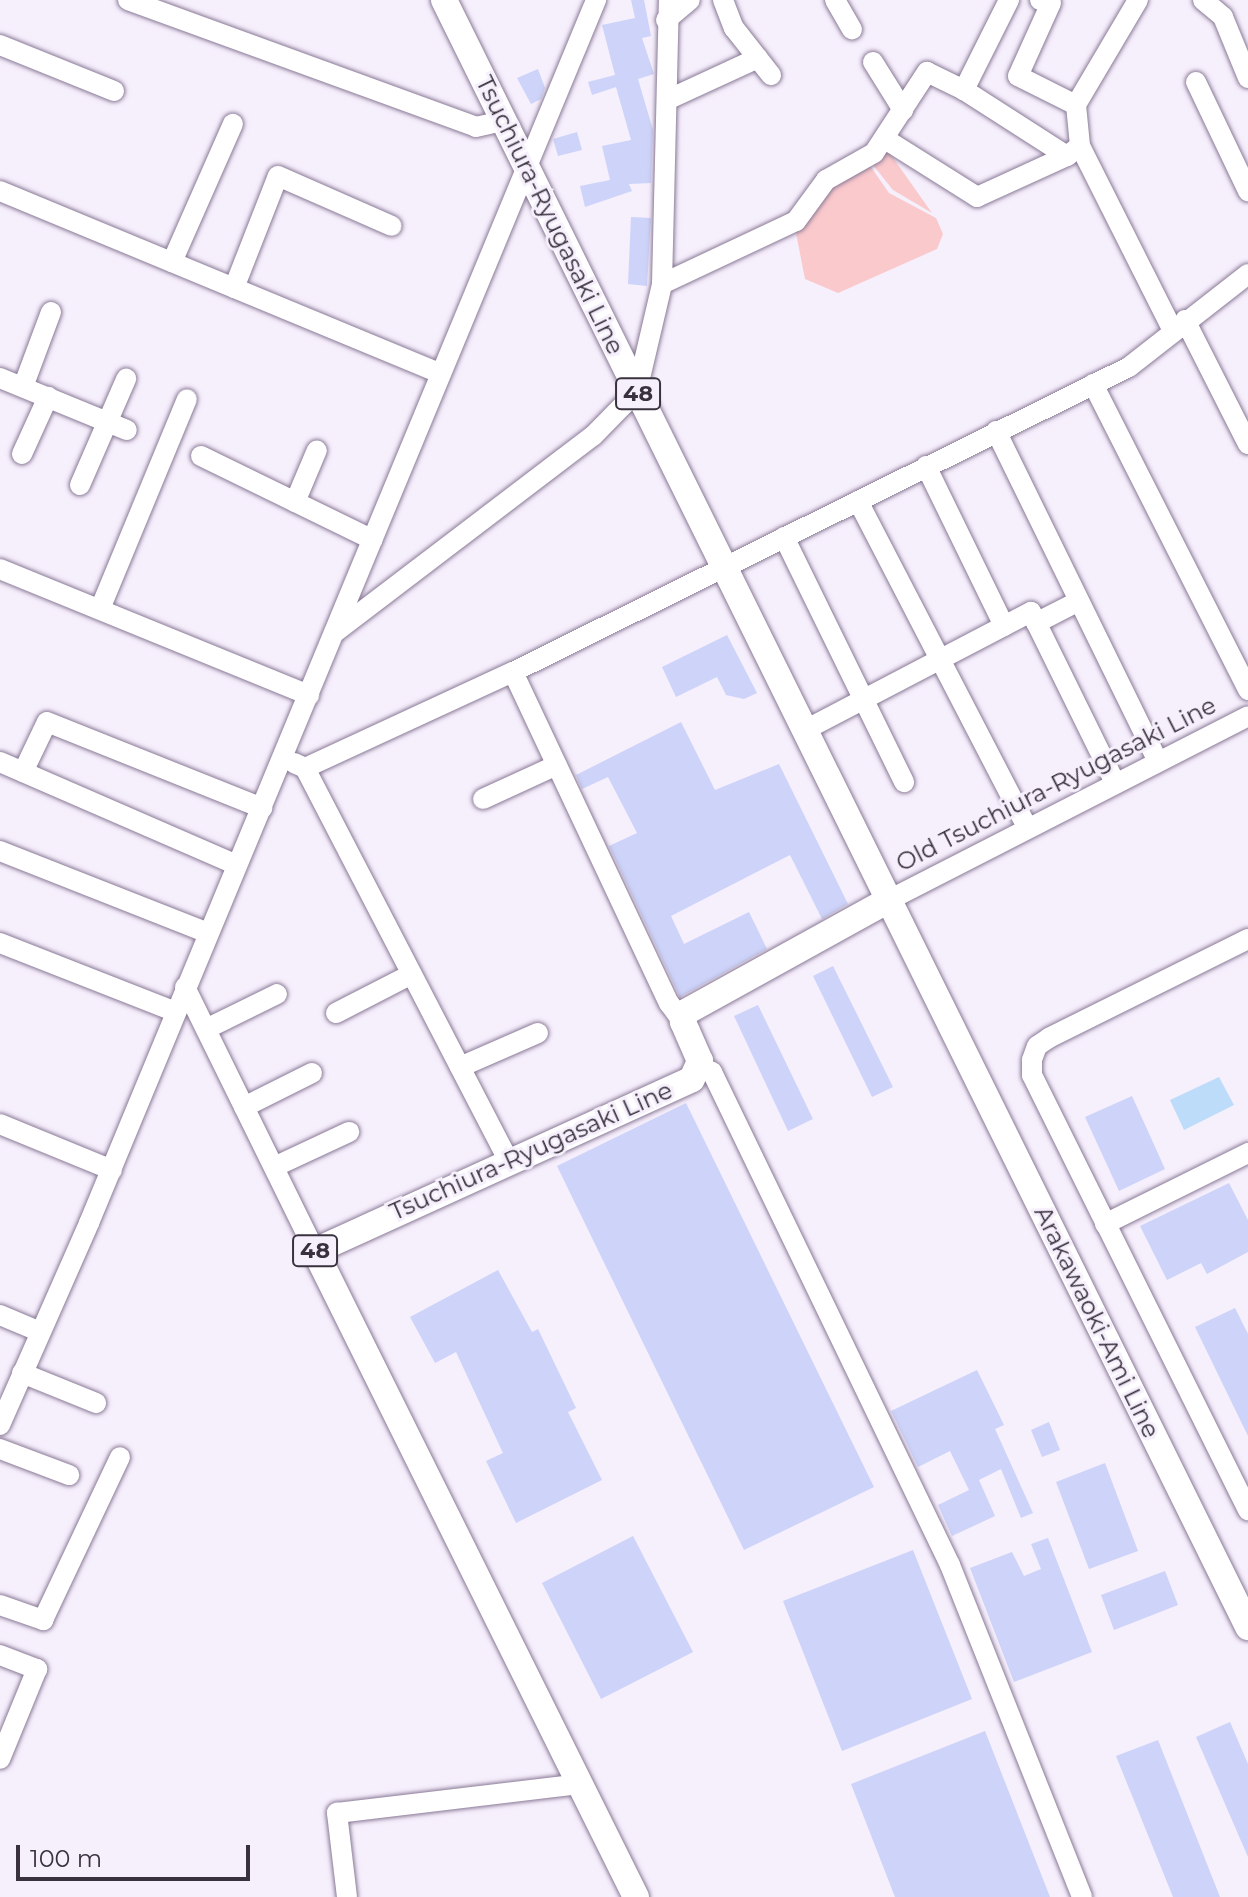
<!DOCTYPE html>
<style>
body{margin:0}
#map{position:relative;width:1248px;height:1897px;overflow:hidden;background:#f6effc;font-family:Montserrat,sans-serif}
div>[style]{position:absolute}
.green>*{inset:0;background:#fac9cc}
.water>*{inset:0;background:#bddcf9}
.building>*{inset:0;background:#cdd3f9}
.roads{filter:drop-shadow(0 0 2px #897996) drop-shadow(0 0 2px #897996)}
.minor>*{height:20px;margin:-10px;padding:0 10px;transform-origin:10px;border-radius:10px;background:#fff}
.major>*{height:26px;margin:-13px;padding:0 13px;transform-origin:13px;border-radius:13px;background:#fff}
span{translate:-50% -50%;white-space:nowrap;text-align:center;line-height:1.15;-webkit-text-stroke:6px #f6effc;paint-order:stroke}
.shield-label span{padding:2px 6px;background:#f6effc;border:2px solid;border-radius:6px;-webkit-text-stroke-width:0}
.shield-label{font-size:22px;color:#39323e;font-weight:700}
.street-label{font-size:24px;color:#39323e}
.scale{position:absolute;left:16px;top:1845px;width:234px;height:36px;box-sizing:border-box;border:4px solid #39323e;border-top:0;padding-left:10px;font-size:24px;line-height:28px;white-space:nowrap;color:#39323e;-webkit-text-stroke:6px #f6effc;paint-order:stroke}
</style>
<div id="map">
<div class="green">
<div style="clip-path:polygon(884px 145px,932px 213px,893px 190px,869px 160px)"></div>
<div style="clip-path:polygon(864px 157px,889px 193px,936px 218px,943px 234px,937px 249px,838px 293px,805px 279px,796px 233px,826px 180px)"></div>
</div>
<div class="water">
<div style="clip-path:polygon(1219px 1077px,1234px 1105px,1184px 1130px,1170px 1100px)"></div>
</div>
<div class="building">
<div style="clip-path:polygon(631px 0,644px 0,651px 36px,642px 38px,654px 74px,638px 79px,653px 130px,651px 183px,629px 184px,632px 191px,585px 207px,580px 186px,610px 180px,602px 146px,631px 140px,616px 87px,592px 95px,588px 82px,615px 75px,602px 25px,635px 18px)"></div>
<div style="clip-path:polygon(538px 69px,545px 88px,541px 99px,531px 104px,517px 78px)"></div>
<div style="clip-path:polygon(577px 132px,582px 150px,558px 156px,553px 139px)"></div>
<div style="clip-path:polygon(631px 217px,651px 218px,647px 286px,628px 284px)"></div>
<div style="clip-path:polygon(727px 635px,757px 693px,744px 699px,726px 695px,717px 677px,676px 697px,662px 667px)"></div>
<div style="clip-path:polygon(681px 722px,715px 790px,779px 764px,848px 904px,822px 919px,790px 855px,671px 916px,684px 944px,749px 912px,767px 949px,680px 997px,609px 846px,637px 833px,608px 777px,582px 789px,576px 775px)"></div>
<div style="clip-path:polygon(833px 966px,893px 1087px,872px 1097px,813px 976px)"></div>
<div style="clip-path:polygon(758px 1005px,813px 1119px,788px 1131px,734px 1016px)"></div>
<div style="clip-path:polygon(1132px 1096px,1165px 1169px,1119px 1191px,1085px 1117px)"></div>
<div style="clip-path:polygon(686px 1103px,874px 1487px,744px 1550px,557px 1166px)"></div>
<div style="clip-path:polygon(1229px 1183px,1248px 1220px,1248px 1252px,1207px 1274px,1201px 1263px,1167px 1280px,1140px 1226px)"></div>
<div style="clip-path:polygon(498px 1270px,532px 1332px,538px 1329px,576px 1408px,568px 1412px,602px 1480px,516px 1523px,486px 1461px,503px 1453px,456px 1352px,435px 1363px,410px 1317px)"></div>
<div style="clip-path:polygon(1235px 1308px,1248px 1334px,1248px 1436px,1195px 1327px)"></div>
<div style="clip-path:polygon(977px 1370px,1004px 1425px,995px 1429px,1033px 1513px,1021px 1518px,1001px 1469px,979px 1480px,995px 1516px,952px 1536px,938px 1505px,969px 1490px,950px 1451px,918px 1467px,891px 1411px)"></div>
<div style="clip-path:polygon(1049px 1422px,1060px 1450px,1042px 1457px,1031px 1430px)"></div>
<div style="clip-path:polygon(1105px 1463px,1138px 1551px,1089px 1569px,1056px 1482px)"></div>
<div style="clip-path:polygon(633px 1536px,693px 1652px,601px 1699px,542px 1583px)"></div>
<div style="clip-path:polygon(1048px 1538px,1092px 1652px,1014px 1682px,970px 1568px,1012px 1552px,1024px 1576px,1041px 1569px,1031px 1544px)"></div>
<div style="clip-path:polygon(913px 1550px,972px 1699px,842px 1751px,783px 1601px)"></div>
<div style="clip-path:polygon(1165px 1571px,1178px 1605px,1114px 1630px,1101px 1595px)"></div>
<div style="clip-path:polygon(1230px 1722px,1248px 1764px,1248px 1857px,1196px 1737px)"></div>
<div style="clip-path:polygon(985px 1731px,1050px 1897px,895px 1897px,851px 1784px)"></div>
<div style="clip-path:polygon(1158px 1740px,1220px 1897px,1173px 1897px,1116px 1756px)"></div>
</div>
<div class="roads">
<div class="minor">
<div style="left:128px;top:0;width:370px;rotate:20deg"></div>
<div style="left:476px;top:127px;width:28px;rotate:-13deg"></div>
<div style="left:723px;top:0;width:30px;rotate:69deg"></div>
<div style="left:734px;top:28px;width:60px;rotate:51.8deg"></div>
<div style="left:835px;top:0;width:34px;rotate:60deg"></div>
<div style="left:1009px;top:0;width:101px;rotate:116.6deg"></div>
<div style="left:964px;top:90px;width:122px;rotate:32.7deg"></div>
<div style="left:1067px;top:156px;width:16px;rotate:-38deg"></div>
<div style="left:1040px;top:0;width:11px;rotate:15deg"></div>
<div style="left:1051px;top:3px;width:80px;rotate:114.3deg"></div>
<div style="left:1018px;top:76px;width:65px;rotate:26.6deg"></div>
<div style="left:1138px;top:0;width:122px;rotate:120.6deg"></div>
<div style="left:1076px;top:105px;width:41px;rotate:84.4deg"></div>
<div style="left:1080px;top:146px;width:207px;rotate:63.3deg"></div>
<div style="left:1203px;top:0;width:26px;rotate:40deg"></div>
<div style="left:1223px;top:17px;width:66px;rotate:67.7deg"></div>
<div style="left:666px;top:20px;width:31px;rotate:-40deg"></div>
<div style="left:0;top:45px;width:123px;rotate:22deg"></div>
<div style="left:873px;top:62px;width:57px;rotate:58deg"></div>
<div style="left:1196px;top:82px;width:121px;rotate:64.5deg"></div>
<div style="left:667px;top:100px;width:100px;rotate:-24.8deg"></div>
<div style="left:885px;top:139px;width:109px;rotate:32.2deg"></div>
<div style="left:977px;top:197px;width:99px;rotate:-24.5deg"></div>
<div style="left:0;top:191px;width:477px;rotate:22.5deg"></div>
<div style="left:172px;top:262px;width:151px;rotate:-66.2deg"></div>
<div style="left:662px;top:284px;width:148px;rotate:-25.2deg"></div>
<div style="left:796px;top:221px;width:51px;rotate:-53.8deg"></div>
<div style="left:826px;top:180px;width:55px;rotate:-29.4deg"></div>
<div style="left:874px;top:153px;width:97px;rotate:-56.8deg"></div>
<div style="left:927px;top:72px;width:41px;rotate:25.9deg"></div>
<div style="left:234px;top:288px;width:120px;rotate:-68.6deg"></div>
<div style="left:278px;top:176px;width:124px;rotate:23.7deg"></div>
<div style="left:1185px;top:320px;width:139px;rotate:63.1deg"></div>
<div style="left:0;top:378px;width:137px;rotate:22.3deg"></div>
<div style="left:1093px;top:384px;width:343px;rotate:63.1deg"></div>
<div style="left:23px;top:387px;width:80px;rotate:-69.5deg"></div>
<div style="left:996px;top:431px;width:366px;rotate:63.9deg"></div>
<div style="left:22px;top:454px;width:63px;rotate:-65.5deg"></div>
<div style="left:201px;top:456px;width:191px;rotate:26deg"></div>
<div style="left:926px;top:466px;width:178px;rotate:64deg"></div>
<div style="left:80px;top:485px;width:116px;rotate:-66.5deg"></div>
<div style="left:858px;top:501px;width:367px;rotate:62.6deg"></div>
<div style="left:295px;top:502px;width:56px;rotate:-67.1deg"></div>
<div style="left:784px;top:537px;width:273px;rotate:63.9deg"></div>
<div style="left:0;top:569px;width:334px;rotate:22.2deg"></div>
<div style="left:100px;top:609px;width:227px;rotate:-67.5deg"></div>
<div style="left:1036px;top:623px;width:48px;rotate:-27.1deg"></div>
<div style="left:334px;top:633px;width:325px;rotate:-37.3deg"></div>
<div style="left:593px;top:436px;width:63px;rotate:-45.6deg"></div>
<div style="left:637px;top:391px;width:110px;rotate:-76.8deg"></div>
<div style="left:662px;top:284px;width:284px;rotate:-88.6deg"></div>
<div style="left:513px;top:672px;width:366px;rotate:64.8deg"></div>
<div style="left:669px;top:1003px;width:24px;rotate:54deg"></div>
<div style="left:805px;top:730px;width:255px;rotate:-27.6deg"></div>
<div style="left:1031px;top:612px;width:188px;rotate:63.8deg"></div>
<div style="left:0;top:762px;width:258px;rotate:23.5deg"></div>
<div style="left:294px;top:763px;width:12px;rotate:24deg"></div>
<div style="left:305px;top:768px;width:441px;rotate:62.6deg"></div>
<div style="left:305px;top:768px;width:229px;rotate:-24.8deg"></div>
<div style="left:513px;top:672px;width:687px;rotate:-26.34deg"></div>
<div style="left:1129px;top:367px;width:151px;rotate:-38deg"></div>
<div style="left:23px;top:772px;width:55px;rotate:-64.4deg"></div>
<div style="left:47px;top:722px;width:232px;rotate:21.8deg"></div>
<div style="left:483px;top:799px;width:81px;rotate:-24.7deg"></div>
<div style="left:0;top:851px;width:224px;rotate:21.5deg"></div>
<div style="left:889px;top:900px;width:403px;rotate:-27.1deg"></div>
<div style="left:1248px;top:939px;width:222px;rotate:153.6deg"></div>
<div style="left:1049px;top:1038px;width:14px;rotate:146deg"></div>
<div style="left:1037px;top:1046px;width:15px;rotate:110deg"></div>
<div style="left:1032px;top:1060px;width:15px;rotate:90deg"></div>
<div style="left:1032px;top:1075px;width:486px;rotate:63.6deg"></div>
<div style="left:0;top:943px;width:189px;rotate:21.4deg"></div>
<div style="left:185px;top:987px;width:294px;rotate:63.8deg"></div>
<div style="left:336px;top:1013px;width:85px;rotate:-27.2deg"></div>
<div style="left:206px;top:1029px;width:79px;rotate:-26.2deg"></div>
<div style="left:460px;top:1067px;width:85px;rotate:-23.6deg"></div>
<div style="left:700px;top:1067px;width:13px;rotate:23deg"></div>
<div style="left:712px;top:1072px;width:547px;rotate:64.23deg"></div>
<div style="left:950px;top:1565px;width:357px;rotate:68.3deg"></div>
<div style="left:244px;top:1107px;width:76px;rotate:-26.6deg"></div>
<div style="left:0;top:1124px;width:121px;rotate:22.3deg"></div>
<div style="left:274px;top:1167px;width:83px;rotate:-25deg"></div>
<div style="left:1105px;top:1224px;width:160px;rotate:-26.4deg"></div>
<div style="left:0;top:1315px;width:41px;rotate:22.8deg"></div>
<div style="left:22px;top:1373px;width:80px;rotate:22.1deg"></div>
<div style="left:0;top:1425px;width:221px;rotate:-66.2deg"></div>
<div style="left:89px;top:1223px;width:1324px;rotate:-67.48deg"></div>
<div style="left:0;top:1449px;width:74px;rotate:20.6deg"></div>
<div style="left:0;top:1605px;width:46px;rotate:19.2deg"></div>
<div style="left:43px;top:1620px;width:180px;rotate:-64.7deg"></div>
<div style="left:0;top:1655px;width:40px;rotate:21deg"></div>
<div style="left:37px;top:1669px;width:97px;rotate:112.3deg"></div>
<div style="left:347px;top:1897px;width:85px;rotate:-96.8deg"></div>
<div style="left:337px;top:1813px;width:244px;rotate:-6.8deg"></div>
</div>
<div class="major">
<div style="left:444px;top:0;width:1815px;rotate:63.7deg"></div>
<div style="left:636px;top:1897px;width:721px;rotate:-116.42deg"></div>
<div style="left:315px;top:1251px;width:414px;rotate:-24.5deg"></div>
<div style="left:692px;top:1079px;width:20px;rotate:-66deg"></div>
<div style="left:700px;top:1061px;width:43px;rotate:-113.6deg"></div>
<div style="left:683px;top:1022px;width:9px;rotate:-84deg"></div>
<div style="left:684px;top:1013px;width:234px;rotate:-28.9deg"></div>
</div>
</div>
<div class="shield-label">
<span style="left:638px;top:394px">48</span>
<span style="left:315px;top:1251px">48</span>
</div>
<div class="street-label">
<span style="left:550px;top:215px;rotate:64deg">Tsuchiura-Ryugasaki Line</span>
<span style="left:1056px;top:784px;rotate:-27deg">Old Tsuchiura-Ryugasaki Line</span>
<span style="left:531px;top:1151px;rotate:-24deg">Tsuchiura-Ryugasaki Line</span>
<span style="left:1097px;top:1322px;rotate:64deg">Arakawaoki-Ami Line</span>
</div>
<div class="scale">100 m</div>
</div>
